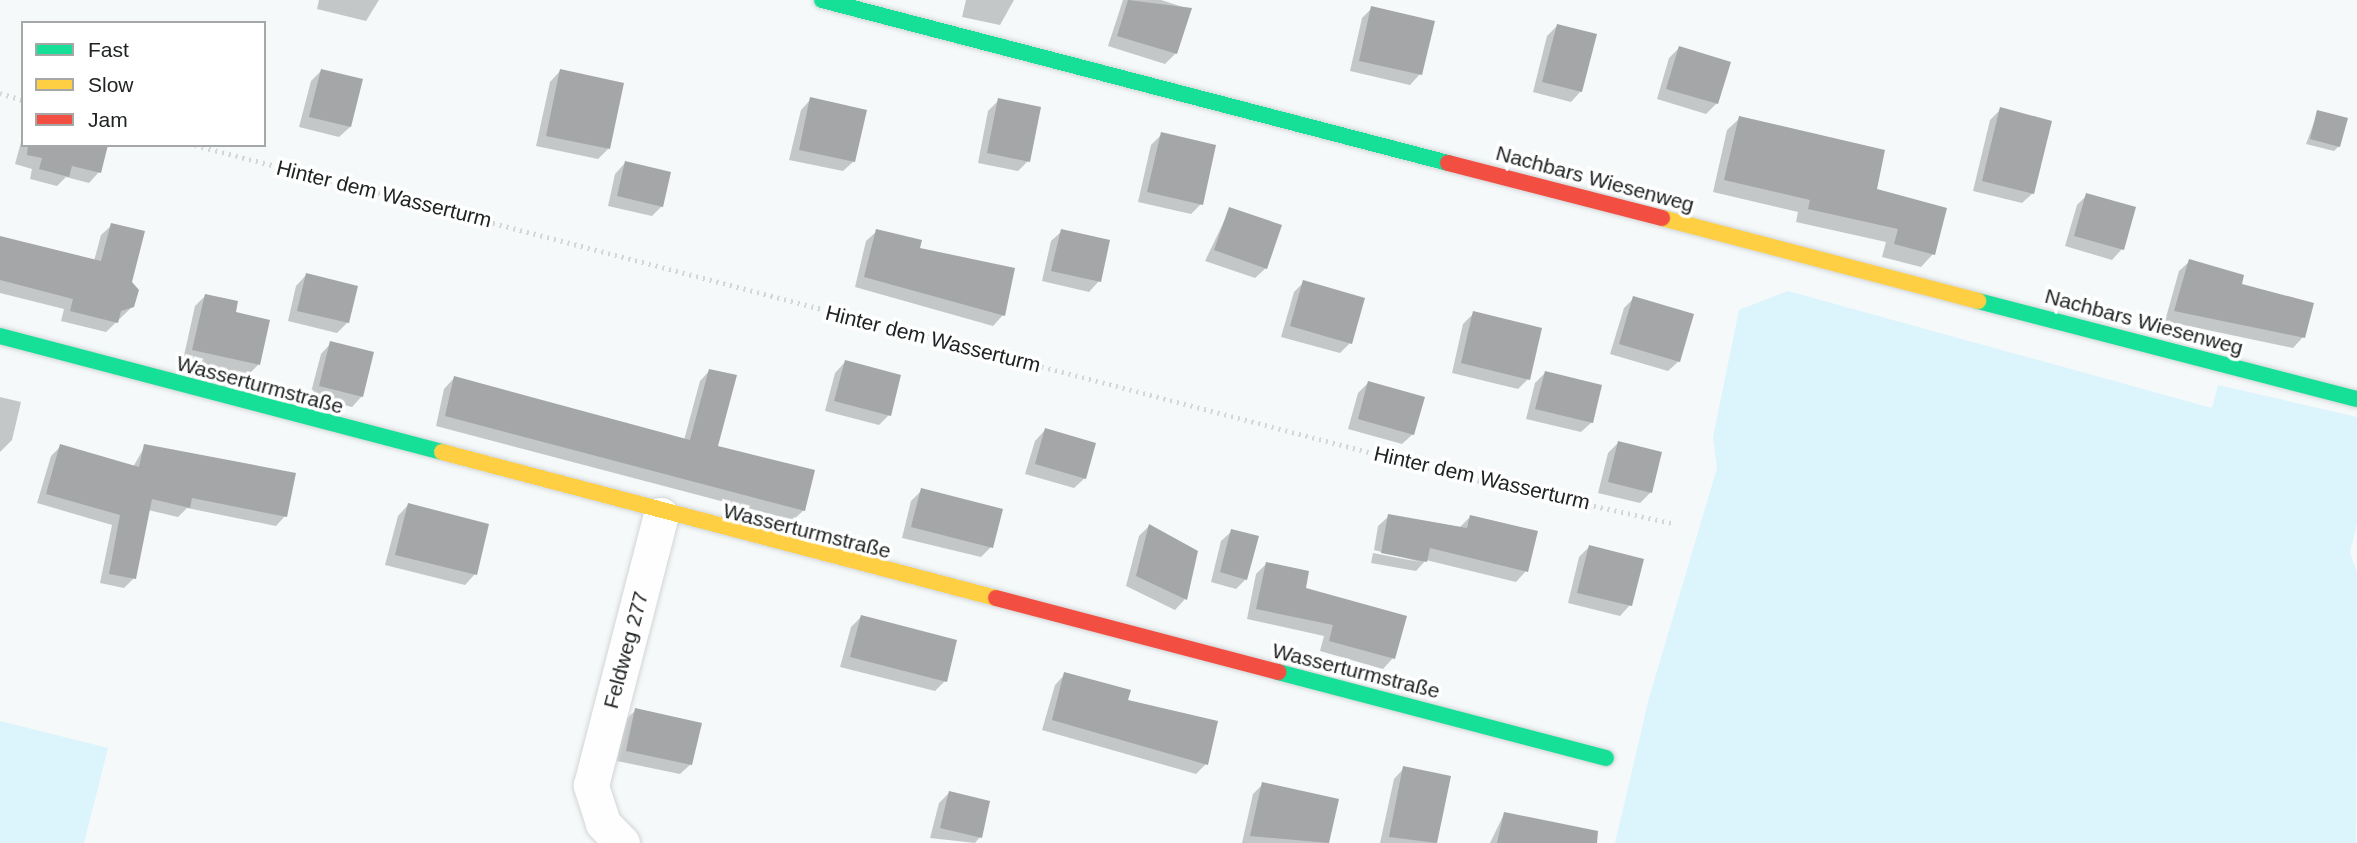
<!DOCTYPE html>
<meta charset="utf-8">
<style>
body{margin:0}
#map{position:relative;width:2357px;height:843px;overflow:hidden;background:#f5f9fa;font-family:Helvetica,sans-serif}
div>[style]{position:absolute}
.green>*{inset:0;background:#dcf4fc}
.shadow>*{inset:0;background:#0003}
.building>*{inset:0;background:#a4a6a7}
.path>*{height:4.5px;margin-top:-2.25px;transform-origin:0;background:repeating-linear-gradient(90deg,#d5d6d6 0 2px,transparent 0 7px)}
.roads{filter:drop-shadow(0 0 2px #d2d5d6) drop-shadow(0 0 2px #d2d5d6)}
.street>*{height:35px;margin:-17.5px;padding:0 17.5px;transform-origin:17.5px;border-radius:17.5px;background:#fefefe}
.fast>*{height:16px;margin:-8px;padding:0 8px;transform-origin:8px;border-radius:8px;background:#16e098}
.slow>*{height:16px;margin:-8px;padding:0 8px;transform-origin:8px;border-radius:8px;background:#ffcf43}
.jam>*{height:16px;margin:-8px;padding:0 8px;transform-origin:8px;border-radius:8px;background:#f24e42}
span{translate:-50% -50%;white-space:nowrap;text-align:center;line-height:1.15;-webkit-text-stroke:7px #fff;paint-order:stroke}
.street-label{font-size:21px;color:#202324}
.legend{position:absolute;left:21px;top:21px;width:245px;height:126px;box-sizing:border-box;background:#fff;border:2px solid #a6a7a7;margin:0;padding:9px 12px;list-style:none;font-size:21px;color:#202324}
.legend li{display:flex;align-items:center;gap:14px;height:35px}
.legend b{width:35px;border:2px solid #a6a7a7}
</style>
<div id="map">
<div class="green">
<div style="clip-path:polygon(1788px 291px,2212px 408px,2218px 385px,2357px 417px,2357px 524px,2350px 552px,2357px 573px,2356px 843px,1615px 843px,1649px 698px,1717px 468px,1713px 437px,1739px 310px)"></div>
<div style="clip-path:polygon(0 721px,108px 748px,84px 843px,0 843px)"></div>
</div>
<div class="shadow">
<div style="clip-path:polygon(319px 0,379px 0,366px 21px,317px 9px)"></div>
<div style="clip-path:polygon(966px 0,1014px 0,1000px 25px,962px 17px)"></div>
<div style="clip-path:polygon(1123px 0,1161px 0,1189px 9px,1176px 53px,1165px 64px,1108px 46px)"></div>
<div style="clip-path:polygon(1372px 8px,1420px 74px,1410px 85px,1350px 71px,1362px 18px)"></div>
<div style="clip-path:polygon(1557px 26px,1581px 91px,1571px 102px,1533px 92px,1547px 36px)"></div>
<div style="clip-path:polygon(1679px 48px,1729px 63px,1716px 104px,1706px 114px,1657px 99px,1669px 58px)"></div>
<div style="clip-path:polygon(321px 71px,350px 127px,339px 137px,299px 127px,311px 81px)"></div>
<div style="clip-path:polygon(560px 71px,608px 149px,598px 159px,536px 146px,550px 82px)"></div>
<div style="clip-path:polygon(811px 99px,854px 161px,843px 171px,789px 160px,801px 110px)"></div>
<div style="clip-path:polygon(999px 100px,1028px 161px,1018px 171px,978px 163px,988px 111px)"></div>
<div style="clip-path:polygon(2001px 109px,2033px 193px,2022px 203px,1973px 191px,1990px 120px)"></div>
<div style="clip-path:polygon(2318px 112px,2339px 146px,2334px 151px,2306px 144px)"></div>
<div style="clip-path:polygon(1740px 118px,1875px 190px,1933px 254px,1921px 267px,1882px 257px,1886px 242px,1796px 222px,1798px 212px,1713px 192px,1727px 130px)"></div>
<div style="clip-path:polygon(1162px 134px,1201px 204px,1191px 214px,1138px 202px,1151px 145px)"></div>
<div style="clip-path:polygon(23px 135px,23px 145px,106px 145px,99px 172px,89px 183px,66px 177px,57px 186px,30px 179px,32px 169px,15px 164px)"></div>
<div style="clip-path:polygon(625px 163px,662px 206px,652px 216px,608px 206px,615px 174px)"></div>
<div style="clip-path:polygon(2087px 195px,2122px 249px,2112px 260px,2065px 246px,2077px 205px)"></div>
<div style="clip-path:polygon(1230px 209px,1266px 268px,1255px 278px,1205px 261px)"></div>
<div style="clip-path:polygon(112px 225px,133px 306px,106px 332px,61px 321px,64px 309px,0 293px,0 237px,94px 261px,101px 235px)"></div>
<div style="clip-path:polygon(877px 231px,917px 250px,1013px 270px,1003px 315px,993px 326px,855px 287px,866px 241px)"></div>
<div style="clip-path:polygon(1062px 231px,1099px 281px,1089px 292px,1042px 281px,1051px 241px)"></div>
<div style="clip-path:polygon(2190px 261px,2239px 285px,2303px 337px,2293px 348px,2165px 321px,2179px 271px)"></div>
<div style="clip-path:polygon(306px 275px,348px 322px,337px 333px,288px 321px,296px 286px)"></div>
<div style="clip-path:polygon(1304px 282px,1350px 343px,1340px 353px,1281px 337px,1294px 292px)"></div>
<div style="clip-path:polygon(205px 296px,233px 314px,258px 365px,248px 375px,183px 360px,195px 306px)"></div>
<div style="clip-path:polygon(1634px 298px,1679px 361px,1668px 371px,1610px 354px,1624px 308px)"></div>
<div style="clip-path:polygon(1474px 313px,1528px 379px,1518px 389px,1452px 373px,1463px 324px)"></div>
<div style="clip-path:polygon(331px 343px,362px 396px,352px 407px,310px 396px,321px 354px)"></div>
<div style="clip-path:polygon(845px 362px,889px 415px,879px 425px,825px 411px,835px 373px)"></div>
<div style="clip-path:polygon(710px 370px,716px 447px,804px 510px,793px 520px,436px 426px,444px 389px,454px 378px,684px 440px,700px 381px)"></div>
<div style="clip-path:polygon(1545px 373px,1592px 422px,1581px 432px,1526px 419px,1535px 383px)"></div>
<div style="clip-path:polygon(1368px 383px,1413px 434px,1402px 444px,1348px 429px,1358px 393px)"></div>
<div style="clip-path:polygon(0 397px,21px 402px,12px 440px,0 452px)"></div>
<div style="clip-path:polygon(1045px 430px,1085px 478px,1074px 488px,1025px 474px,1035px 441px)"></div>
<div style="clip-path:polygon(1618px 443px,1660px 453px,1650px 493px,1640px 503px,1598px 493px,1608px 453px)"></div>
<div style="clip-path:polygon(61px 446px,133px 467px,145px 446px,285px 516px,276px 526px,187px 508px,178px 517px,148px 510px,134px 578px,124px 588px,100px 583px,112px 525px,37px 503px,51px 456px)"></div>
<div style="clip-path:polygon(922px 490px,991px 547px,981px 557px,902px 538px,911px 501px)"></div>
<div style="clip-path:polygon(408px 505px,475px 574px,465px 585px,385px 565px,398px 516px)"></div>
<div style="clip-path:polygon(1389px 516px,1460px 527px,1470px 517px,1526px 571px,1516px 582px,1426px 560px,1416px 571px,1371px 563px,1373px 553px,1420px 562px,1374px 550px,1378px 526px)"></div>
<div style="clip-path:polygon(1149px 526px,1196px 551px,1185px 599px,1175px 610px,1126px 586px,1139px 536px)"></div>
<div style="clip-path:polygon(1232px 531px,1246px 579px,1236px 589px,1211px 582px,1221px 541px)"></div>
<div style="clip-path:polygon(1589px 547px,1630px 605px,1620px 616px,1568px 603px,1579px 557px)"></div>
<div style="clip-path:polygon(1266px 564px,1393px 658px,1383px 669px,1320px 651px,1324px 636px,1247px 619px,1256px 574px)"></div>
<div style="clip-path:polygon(861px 617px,945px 681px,935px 691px,840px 667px,851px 627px)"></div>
<div style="clip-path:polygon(1065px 674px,1206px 764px,1196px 774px,1042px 730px,1055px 685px)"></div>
<div style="clip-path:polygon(636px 710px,691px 764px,680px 774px,617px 761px,625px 720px)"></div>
<div style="clip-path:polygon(1404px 768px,1449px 778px,1435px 843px,1380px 843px,1394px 779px)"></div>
<div style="clip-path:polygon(1263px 784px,1337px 801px,1327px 843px,1242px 843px,1253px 794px)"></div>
<div style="clip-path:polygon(949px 793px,980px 837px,975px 843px,930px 838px,939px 803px)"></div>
<div style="clip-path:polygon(1504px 814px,1547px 843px,1490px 843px)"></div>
</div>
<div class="building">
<div style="clip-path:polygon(1128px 0,1192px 8px,1177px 54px,1117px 36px)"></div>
<div style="clip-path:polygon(1371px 6px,1435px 21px,1422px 75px,1359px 61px)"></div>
<div style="clip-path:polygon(1557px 24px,1597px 34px,1582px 92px,1542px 82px)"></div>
<div style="clip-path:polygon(1679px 46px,1731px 62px,1718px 104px,1666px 89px)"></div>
<div style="clip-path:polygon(321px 69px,363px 79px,351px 127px,309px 117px)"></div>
<div style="clip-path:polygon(560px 69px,624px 83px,610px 149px,546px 136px)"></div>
<div style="clip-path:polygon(810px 97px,867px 110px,855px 162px,799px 150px)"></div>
<div style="clip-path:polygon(998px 98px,1041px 107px,1030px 162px,987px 153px)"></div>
<div style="clip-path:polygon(2000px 107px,2052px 121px,2034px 194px,1982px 181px)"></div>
<div style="clip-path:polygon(2317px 110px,2348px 118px,2340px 147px,2310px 139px)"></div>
<div style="clip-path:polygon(1739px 116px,1885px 150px,1877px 189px,1947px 208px,1935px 255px,1894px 244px,1898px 229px,1808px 209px,1810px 200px,1724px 180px)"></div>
<div style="clip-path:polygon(1161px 132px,1216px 145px,1203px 205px,1147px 192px)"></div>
<div style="clip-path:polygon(28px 145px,108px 145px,101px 173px,72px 166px,69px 177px,39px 169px,42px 158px,27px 155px)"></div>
<div style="clip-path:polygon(625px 161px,671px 172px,663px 207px,617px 196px)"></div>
<div style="clip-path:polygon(2086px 193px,2136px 207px,2124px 250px,2074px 236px)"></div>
<div style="clip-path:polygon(1229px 207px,1282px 225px,1267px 269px,1214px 250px)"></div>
<div style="clip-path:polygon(111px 223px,145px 231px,132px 282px,139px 290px,134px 307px,121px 311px,118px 323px,70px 311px,73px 299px,0 280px,0 236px,101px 261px)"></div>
<div style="clip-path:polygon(876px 229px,922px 240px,920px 248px,1015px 268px,1005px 316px,864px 277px)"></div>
<div style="clip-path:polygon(1061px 229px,1110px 240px,1101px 282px,1051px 271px)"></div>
<div style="clip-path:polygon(2189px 259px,2244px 275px,2242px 284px,2314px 303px,2305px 338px,2174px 311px)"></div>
<div style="clip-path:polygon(306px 273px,358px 286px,349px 323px,297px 311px)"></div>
<div style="clip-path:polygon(1303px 280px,1365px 298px,1352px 344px,1290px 326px)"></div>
<div style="clip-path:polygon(205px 294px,238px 301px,236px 312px,270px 320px,260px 365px,192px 350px)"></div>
<div style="clip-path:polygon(1633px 296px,1694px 314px,1680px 362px,1619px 344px)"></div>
<div style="clip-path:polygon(1473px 311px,1542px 328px,1530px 380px,1461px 363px)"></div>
<div style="clip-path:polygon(330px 341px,374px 352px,363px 397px,319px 386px)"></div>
<div style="clip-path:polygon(845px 360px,901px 375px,891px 416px,834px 401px)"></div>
<div style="clip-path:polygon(709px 369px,737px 375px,718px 446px,815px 470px,805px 511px,445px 416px,454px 376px,690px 440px)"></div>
<div style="clip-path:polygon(1545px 371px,1602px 385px,1593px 423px,1535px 409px)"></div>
<div style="clip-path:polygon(1368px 381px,1425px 397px,1414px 435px,1358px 419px)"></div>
<div style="clip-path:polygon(1045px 428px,1096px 443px,1086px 479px,1035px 464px)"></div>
<div style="clip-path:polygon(1618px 441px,1662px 452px,1652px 493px,1608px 482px)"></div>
<div style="clip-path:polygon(60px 444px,139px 467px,144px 444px,296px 473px,287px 517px,192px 498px,190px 508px,152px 499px,136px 579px,109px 574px,120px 515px,46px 494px)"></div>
<div style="clip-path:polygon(921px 488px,1003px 509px,993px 548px,911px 527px)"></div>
<div style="clip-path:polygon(408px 503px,489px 524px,477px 575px,395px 555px)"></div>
<div style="clip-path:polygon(1388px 514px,1467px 528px,1470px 515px,1538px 531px,1528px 572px,1430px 548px,1427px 562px,1381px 553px)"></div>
<div style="clip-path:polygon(1149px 524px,1198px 551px,1187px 600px,1136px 576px)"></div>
<div style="clip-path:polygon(1231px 529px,1259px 536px,1247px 580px,1220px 572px)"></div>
<div style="clip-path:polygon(1589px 545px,1644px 559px,1632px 606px,1577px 593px)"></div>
<div style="clip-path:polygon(1266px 562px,1309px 571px,1306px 588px,1407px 616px,1395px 659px,1329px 641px,1333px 625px,1256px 609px)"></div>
<div style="clip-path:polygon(861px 615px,957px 640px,947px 682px,850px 657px)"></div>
<div style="clip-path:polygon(1064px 672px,1131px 690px,1128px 700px,1218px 721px,1208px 765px,1052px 720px)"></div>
<div style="clip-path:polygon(635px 708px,702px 723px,692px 765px,626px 751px)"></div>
<div style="clip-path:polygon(1403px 766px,1451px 776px,1437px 843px,1389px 837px)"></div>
<div style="clip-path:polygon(1262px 782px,1339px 799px,1329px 843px,1250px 836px)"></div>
<div style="clip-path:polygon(949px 791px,990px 801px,982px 838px,940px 828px)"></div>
<div style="clip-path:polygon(1504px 812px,1598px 831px,1597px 843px,1497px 843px)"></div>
</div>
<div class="path">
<div style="left:0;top:93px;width:24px;rotate:17deg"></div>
<div style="left:195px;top:145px;width:1312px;rotate:14.66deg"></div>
<div style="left:1464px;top:477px;width:213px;rotate:12.5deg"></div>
</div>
<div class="roads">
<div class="street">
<div style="left:622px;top:843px;width:28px;rotate:-134deg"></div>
<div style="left:603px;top:823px;width:40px;rotate:-108deg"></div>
<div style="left:591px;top:785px;width:279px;rotate:-75.5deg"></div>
</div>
<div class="fast">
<div style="left:822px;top:0;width:647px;rotate:14.59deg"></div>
<div style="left:1978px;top:301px;width:391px;rotate:14.5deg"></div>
<div style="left:0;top:336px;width:457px;rotate:14.7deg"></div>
<div style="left:1278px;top:672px;width:339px;rotate:14.7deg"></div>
</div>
<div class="slow">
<div style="left:1662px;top:218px;width:327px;rotate:14.7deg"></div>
<div style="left:442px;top:452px;width:573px;rotate:14.76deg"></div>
</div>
<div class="jam">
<div style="left:1448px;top:163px;width:221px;rotate:14.4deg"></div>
<div style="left:996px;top:598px;width:292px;rotate:14.7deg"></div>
</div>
</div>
<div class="street-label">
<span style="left:1595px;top:179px;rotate:15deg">Nachbars Wiesenweg</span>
<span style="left:384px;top:194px;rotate:14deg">Hinter dem Wasserturm</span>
<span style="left:2144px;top:322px;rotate:15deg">Nachbars Wiesenweg</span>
<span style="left:933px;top:339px;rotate:14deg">Hinter dem Wasserturm</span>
<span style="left:260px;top:385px;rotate:15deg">Wasserturmstraße</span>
<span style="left:1482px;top:478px;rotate:13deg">Hinter dem Wasserturm</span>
<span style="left:807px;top:531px;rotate:14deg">Wasserturmstraße</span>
<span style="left:626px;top:650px;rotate:-75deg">Feldweg 277</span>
<span style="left:1356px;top:671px;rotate:14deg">Wasserturmstraße</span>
</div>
<ul class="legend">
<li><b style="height:9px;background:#16e098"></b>Fast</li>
<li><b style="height:9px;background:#ffcf43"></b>Slow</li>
<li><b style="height:9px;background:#f24e42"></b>Jam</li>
</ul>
</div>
